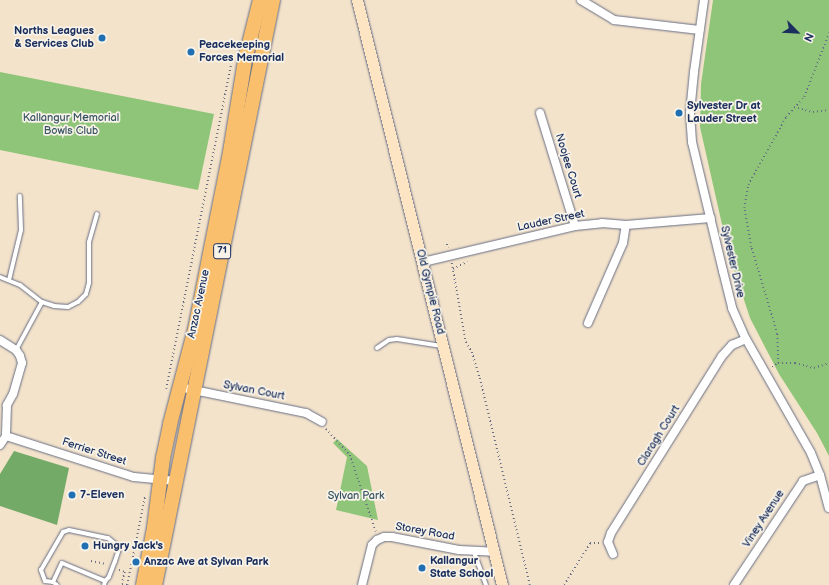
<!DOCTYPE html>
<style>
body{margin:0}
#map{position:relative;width:829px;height:585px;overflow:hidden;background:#f4e3cb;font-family:"Balsamiq Sans",sans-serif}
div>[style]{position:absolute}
.green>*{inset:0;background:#8fc578}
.forest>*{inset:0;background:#73aa68}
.path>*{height:1.5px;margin-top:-0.75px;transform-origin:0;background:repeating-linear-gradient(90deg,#676e84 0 1px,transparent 0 4px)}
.roads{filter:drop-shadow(0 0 1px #676e84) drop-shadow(0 0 1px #676e84)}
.lane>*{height:4px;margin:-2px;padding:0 2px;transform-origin:2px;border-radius:2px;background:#fff}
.street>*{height:8px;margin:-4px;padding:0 4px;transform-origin:4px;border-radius:4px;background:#fff}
.secondary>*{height:11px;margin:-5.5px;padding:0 5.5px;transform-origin:5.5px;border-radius:5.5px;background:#fde5c4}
.highway>*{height:14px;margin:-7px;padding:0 7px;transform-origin:7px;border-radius:7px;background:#f9bf6c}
.dots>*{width:11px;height:11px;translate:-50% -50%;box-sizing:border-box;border:2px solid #f7f3e8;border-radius:50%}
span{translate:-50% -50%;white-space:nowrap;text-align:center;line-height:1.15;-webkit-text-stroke:3.5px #f7f3e8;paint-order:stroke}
.shield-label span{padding:1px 3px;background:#f7f3e8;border:1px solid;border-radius:3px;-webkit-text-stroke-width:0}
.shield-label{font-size:10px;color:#1b2f5e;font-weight:700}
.poi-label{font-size:11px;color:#1b2f5e;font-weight:700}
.right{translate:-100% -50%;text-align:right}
.left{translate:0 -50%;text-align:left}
.park-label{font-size:11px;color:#385464}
.street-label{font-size:11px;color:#1b2f5e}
.north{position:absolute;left:777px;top:12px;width:40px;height:40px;-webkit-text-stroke:3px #f7f3e8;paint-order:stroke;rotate:114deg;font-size:11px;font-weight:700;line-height:16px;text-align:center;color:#1b2f5e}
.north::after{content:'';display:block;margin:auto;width:14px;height:18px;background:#1b2f5e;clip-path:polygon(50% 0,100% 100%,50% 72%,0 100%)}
</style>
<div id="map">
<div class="green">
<div style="clip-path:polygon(713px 0,829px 0,829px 456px,817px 433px,779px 374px,750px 318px,728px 251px,700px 127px,701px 84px)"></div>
<div style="clip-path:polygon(0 72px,214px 114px,198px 190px,0 150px)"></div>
<div style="clip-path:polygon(337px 439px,367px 466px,378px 520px,336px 510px,347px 457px,333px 443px)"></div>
</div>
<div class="forest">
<div style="clip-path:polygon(14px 451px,69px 468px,57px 525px,0 506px,0 474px)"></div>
</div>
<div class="path">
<div style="left:794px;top:107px;width:20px;rotate:15deg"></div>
<div style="left:813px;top:112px;width:16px;rotate:-7deg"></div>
<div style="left:447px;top:244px;width:4px;rotate:76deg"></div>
<div style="left:452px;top:263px;width:80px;rotate:80deg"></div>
<div style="left:466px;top:342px;width:12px;rotate:59deg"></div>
<div style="left:472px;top:352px;width:27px;rotate:73deg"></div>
<div style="left:480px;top:378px;width:213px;rotate:76.4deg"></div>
<div style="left:453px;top:269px;width:16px;rotate:-27deg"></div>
<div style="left:778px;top:363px;width:29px;rotate:-92deg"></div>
<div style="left:777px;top:334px;width:91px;rotate:-106.6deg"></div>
<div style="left:751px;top:247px;width:40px;rotate:-100deg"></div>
<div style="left:744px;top:208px;width:23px;rotate:-80deg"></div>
<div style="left:748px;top:185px;width:78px;rotate:-60.8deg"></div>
<div style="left:786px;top:117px;width:27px;rotate:-48deg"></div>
<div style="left:804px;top:97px;width:69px;rotate:-68.7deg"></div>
<div style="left:772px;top:367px;width:7px;rotate:-34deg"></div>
<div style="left:778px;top:363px;width:17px"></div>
<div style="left:795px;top:363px;width:20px;rotate:15deg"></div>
<div style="left:814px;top:368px;width:16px;rotate:-18deg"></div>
<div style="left:166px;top:389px;width:330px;rotate:-78.7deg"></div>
<div style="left:326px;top:429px;width:35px;rotate:47deg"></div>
<div style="left:350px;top:455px;width:81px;rotate:71.3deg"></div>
<div style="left:91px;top:561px;width:15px;rotate:11deg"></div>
<div style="left:119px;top:570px;width:6px;rotate:18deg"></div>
<div style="left:125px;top:572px;width:12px;rotate:104deg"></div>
<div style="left:122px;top:584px;width:5px;rotate:11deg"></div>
<div style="left:127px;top:585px;width:91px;rotate:-78.6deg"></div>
<div style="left:564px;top:585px;width:49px;rotate:-58.2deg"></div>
<div style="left:590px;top:543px;width:9px"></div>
</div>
<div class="roads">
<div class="lane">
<div style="left:0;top:277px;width:22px;rotate:22deg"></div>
<div style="left:20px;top:285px;width:28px;rotate:38deg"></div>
<div style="left:42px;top:302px;width:55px;rotate:118.4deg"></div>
<div style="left:9px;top:280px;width:51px;rotate:-76.5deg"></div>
<div style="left:21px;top:230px;width:34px;rotate:-92deg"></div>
<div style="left:42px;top:302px;width:13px;rotate:18deg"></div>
<div style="left:54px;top:306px;width:14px;rotate:4deg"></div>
<div style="left:68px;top:307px;width:11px;rotate:-27deg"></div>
<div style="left:78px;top:302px;width:11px;rotate:-45deg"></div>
<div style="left:86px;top:294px;width:11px;rotate:-75deg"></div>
<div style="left:89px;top:283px;width:41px;rotate:-90deg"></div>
<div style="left:89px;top:242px;width:29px;rotate:-74deg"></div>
<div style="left:377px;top:348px;width:14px;rotate:-34deg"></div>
<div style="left:389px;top:340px;width:8px;rotate:-7deg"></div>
<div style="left:397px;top:339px;width:45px;rotate:9deg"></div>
<div style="left:474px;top:552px;width:35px;rotate:70deg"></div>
<div style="left:53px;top:582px;width:8px;rotate:-173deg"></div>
<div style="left:45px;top:581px;width:12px;rotate:-110deg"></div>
<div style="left:41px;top:570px;width:44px;rotate:-59.9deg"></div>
<div style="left:63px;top:532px;width:6px;rotate:-18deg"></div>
<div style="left:69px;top:530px;width:40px;rotate:12deg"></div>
<div style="left:108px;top:538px;width:13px;rotate:39deg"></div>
<div style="left:118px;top:546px;width:3px;rotate:72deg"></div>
<div style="left:119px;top:549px;width:13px;rotate:108deg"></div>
<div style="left:115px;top:561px;width:17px;rotate:111deg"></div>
<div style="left:109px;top:577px;width:6px;rotate:135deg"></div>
<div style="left:57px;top:585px;width:5px;rotate:-143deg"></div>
<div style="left:53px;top:582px;width:21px;rotate:-65deg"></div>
<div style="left:62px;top:563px;width:47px;rotate:22.7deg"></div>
<div style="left:105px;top:581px;width:4px;rotate:104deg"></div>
</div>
<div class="street">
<div style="left:581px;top:0;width:39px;rotate:31deg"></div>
<div style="left:614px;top:20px;width:86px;rotate:6.7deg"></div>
<div style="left:704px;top:0;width:73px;rotate:97.9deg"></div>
<div style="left:694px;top:72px;width:41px;rotate:95.6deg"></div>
<div style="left:690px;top:113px;width:29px;rotate:86deg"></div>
<div style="left:692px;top:142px;width:133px;rotate:76.5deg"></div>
<div style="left:723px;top:271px;width:38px;rotate:76deg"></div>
<div style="left:732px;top:308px;width:34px;rotate:66deg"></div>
<div style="left:746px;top:339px;width:131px;rotate:60.3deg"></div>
<div style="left:811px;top:453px;width:24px;rotate:68deg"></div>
<div style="left:820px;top:475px;width:34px;rotate:75deg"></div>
<div style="left:540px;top:113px;width:118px;rotate:72.8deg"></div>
<div style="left:423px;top:262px;width:156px;rotate:-13.3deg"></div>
<div style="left:575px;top:226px;width:27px;rotate:-6deg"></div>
<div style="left:602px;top:223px;width:24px;rotate:5deg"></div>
<div style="left:626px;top:225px;width:85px;rotate:-4.7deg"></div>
<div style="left:588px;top:323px;width:87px;rotate:-66.4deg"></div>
<div style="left:623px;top:243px;width:18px;rotate:-81deg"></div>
<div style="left:0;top:340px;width:19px;rotate:32deg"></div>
<div style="left:16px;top:350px;width:7px;rotate:56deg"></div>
<div style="left:20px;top:356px;width:7px;rotate:74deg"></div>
<div style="left:22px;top:363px;width:32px;rotate:106deg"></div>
<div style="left:13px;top:394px;width:13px;rotate:119deg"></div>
<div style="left:7px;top:405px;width:31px;rotate:92deg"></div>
<div style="left:6px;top:436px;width:11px;rotate:124deg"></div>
<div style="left:179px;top:387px;width:130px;rotate:11.6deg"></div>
<div style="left:306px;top:413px;width:18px;rotate:29deg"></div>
<div style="left:6px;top:436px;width:134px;rotate:17.8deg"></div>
<div style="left:134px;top:477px;width:42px;rotate:5.4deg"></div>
<div style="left:613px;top:554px;width:13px;rotate:-113deg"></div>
<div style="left:608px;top:542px;width:9px;rotate:-72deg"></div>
<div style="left:611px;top:533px;width:209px;rotate:-57.9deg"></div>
<div style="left:722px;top:356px;width:15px;rotate:-48deg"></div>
<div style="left:732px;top:345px;width:15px;rotate:-23deg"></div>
<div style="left:362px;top:585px;width:41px;rotate:-76deg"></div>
<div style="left:372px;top:545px;width:7px;rotate:-45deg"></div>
<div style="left:377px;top:540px;width:8px;rotate:-23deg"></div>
<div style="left:384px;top:537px;width:8px"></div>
<div style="left:392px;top:537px;width:68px;rotate:11deg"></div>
<div style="left:459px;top:550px;width:35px;rotate:3deg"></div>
<div style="left:734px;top:585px;width:125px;rotate:-56.4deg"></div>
<div style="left:803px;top:481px;width:18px;rotate:-19deg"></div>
</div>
<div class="secondary">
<div style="left:357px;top:0;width:603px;rotate:76.08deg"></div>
</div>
<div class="highway">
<div style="left:143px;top:585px;width:58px;rotate:-79.1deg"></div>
<div style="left:154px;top:528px;width:71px;rotate:-82.7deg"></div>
<div style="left:163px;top:458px;width:35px;rotate:-78deg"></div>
<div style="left:170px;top:424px;width:98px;rotate:-75.3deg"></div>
<div style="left:195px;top:329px;width:174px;rotate:-78.8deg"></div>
<div style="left:229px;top:158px;width:99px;rotate:-80.7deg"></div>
<div style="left:245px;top:60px;width:62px;rotate:-76deg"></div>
<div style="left:155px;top:585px;width:597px;rotate:-78.6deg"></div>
</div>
</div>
<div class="dots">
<div style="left:102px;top:38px;background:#1f6fb2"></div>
<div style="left:191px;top:52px;background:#1f6fb2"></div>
<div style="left:679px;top:113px;background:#1f6fb2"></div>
<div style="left:72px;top:495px;background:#1f6fb2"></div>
<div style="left:85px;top:546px;background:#1f6fb2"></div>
<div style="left:136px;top:562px;background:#1f6fb2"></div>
<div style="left:422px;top:568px;background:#1f6fb2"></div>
</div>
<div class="shield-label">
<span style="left:222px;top:251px">71</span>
</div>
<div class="poi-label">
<span class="right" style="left:94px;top:38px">Norths Leagues<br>&amp; Services Club</span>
<span class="left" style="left:199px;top:52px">Peacekeeping<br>Forces Memorial</span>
<span class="left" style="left:687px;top:113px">Sylvester Dr at<br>Lauder Street</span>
<span class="left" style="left:80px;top:495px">7-Eleven</span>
<span class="left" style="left:93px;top:546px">Hungry Jack's</span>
<span class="left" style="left:144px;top:562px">Anzac Ave at Sylvan Park</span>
<span class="left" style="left:430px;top:568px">Kallangur<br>State School</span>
</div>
<div class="park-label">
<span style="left:71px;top:125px">Kallangur Memorial<br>Bowls Club</span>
<span style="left:356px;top:496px">Sylvan Park</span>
</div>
<div class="street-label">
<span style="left:568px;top:166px;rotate:73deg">Noojee Court</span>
<span style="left:551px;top:221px;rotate:-12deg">Lauder Street</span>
<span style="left:732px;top:262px;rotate:77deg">Sylvester Drive</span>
<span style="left:430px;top:292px;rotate:76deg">Old Gympie Road</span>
<span style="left:199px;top:304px;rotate:-78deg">Anzac Avenue</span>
<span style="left:254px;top:391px;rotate:11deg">Sylvan Court</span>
<span style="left:659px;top:436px;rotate:-58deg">Claragh Court</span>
<span style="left:94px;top:452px;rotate:18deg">Ferrier Street</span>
<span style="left:764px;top:519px;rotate:-57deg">Viney Avenue</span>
<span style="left:425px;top:532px;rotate:10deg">Storey Road</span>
</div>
<div class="north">N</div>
</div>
